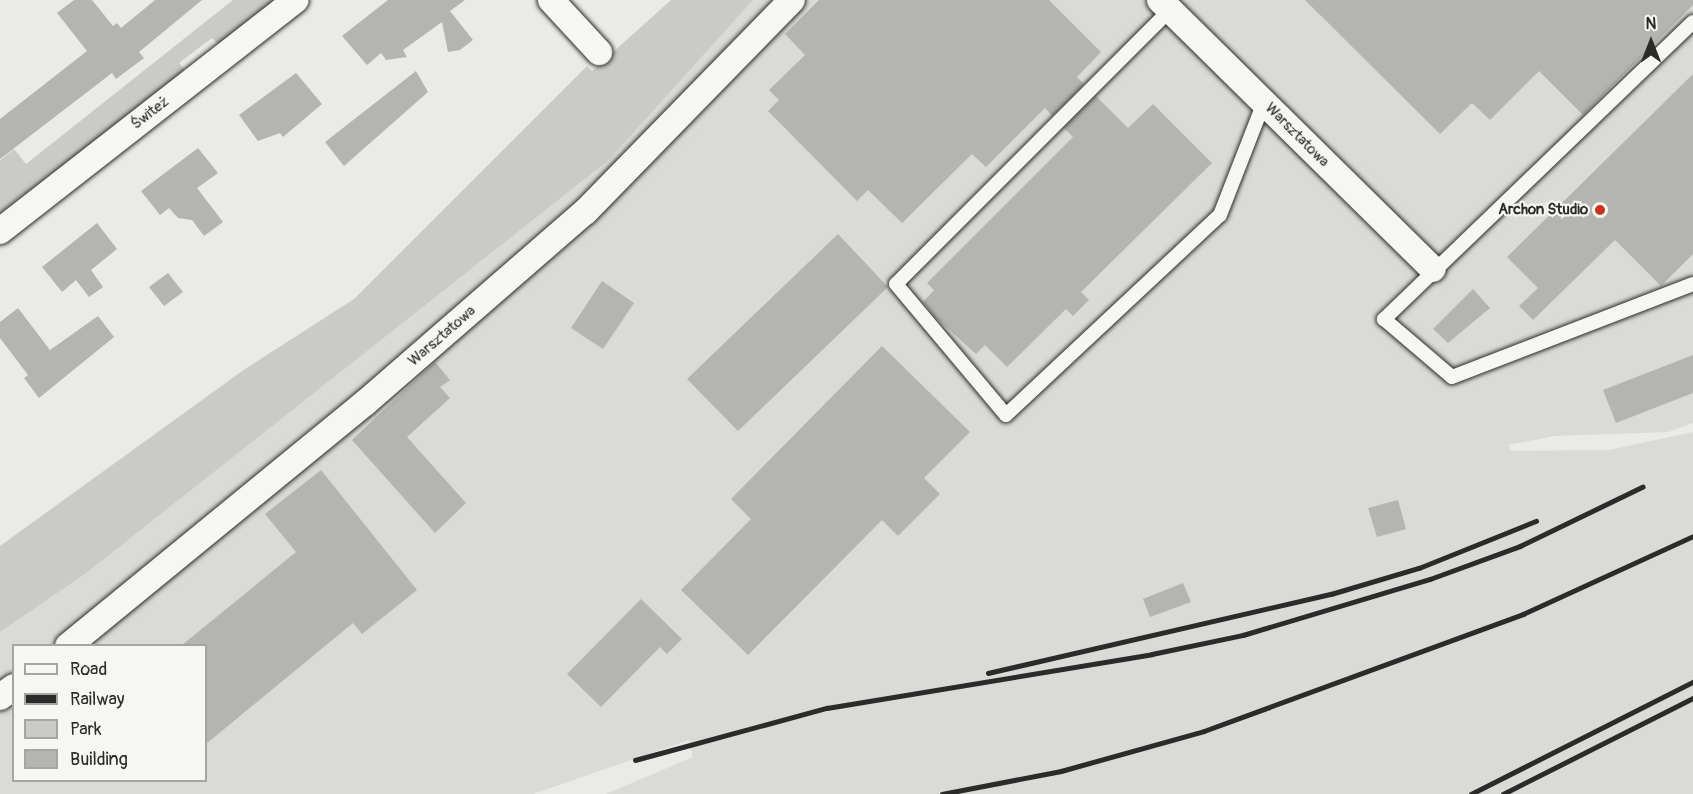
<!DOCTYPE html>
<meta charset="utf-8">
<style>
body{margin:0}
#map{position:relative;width:1693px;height:794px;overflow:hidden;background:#eaeae6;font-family:Pangolin,sans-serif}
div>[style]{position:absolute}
.built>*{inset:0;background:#dadad6}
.green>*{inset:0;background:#cacac7}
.building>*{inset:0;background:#b4b4b1}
.roads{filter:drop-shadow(0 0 2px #2b2b2b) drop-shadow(0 0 2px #2b2b2b)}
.lane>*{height:14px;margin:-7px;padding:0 7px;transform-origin:7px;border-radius:7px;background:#f6f6f2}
.street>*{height:26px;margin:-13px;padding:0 13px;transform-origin:13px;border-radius:13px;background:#f6f6f2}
.rail>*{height:4.5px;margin:-2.25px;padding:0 2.25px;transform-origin:2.25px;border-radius:2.25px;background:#2b2b2b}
.dots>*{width:16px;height:16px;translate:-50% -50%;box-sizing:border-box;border:3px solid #f6f6f2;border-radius:50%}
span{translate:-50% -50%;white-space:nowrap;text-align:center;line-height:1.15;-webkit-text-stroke:4.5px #f6f6f2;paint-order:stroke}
.street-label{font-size:15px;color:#2b2b2b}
.poi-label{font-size:15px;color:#2b2b2b;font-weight:700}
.right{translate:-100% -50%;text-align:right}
.legend{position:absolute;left:12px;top:644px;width:195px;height:138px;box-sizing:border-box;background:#f6f6f2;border:2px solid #a5a5a2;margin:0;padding:8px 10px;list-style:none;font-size:18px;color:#2b2b2b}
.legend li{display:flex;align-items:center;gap:12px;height:30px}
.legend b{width:30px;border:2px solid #a5a5a2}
.north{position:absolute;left:1621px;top:12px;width:60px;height:60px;-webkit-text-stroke:4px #f6f6f2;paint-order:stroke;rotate:0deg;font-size:16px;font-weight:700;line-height:24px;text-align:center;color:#2b2b2b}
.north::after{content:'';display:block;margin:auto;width:21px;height:27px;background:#2b2b2b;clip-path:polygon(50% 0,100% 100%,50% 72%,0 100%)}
</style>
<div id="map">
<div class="built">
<div style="clip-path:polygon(evenodd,753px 0,1693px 0,1693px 423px,1668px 432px,1555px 436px,1508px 445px,1511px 451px,1609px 450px,1693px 432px,1693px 794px,606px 794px,693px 757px,689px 740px,533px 794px,0 794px,0 632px,85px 574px,609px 160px,753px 0,14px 646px,206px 646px,206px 780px,14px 780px,14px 646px)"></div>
</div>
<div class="green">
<div style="clip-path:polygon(233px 0,278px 0,220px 46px,212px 38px,179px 63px,186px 72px,0 213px,0 160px,14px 149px,26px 164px)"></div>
<div style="clip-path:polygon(671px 0,753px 0,609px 160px,85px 574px,0 632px,0 546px,245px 369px,354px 299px,587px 66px,592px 71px)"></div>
</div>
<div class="building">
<div style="clip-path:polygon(74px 0,92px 0,113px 26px,117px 23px,121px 28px,155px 0,202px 0,139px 52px,144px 58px,116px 79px,112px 73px,0 159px,0 119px,87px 51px,57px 13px)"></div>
<div style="clip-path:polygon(388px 0,465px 0,450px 11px,473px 40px,460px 50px,448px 52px,442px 22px,403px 50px,407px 57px,386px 60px,381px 53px,367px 65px,342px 36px)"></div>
<div style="clip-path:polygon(819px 0,1049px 0,1101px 52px,1077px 77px,1084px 84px,1052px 116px,1045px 108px,986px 167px,972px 154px,902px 223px,868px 190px,857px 201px,768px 111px,779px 100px,769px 90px,805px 55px,785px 34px)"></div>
<div style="clip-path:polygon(1305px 0,1693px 0,1693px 5px,1583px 115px,1539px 71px,1490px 120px,1472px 103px,1440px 134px)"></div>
<div style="clip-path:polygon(416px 71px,428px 92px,344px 166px,325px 142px)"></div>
<div style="clip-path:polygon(296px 73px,322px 104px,283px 137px,280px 133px,258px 141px,239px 115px)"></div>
<div style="clip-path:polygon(1693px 74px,1693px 254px,1661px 286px,1615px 240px,1533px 320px,1519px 306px,1538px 288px,1507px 257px)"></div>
<div style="clip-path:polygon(1096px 96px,1128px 128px,1153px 104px,1212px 163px,1081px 292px,1089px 300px,1073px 316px,1066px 309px,1007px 367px,985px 345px,976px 354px,936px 318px,923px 302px,934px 290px,927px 283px,1073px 137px,1064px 128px)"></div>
<div style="clip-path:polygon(198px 148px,218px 173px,197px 188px,223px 222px,204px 236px,192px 220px,178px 218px,169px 208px,160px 215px,141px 191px)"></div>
<div style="clip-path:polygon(97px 223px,117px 249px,91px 270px,103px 287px,89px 297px,76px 280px,62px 292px,42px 267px)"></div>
<div style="clip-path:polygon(838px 234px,888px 287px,738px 431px,687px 379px)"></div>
<div style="clip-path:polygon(168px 273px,183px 292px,164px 306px,149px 287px)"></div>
<div style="clip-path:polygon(602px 281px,634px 303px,603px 349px,571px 328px)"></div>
<div style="clip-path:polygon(1473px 289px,1490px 308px,1448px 343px,1433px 329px)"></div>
<div style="clip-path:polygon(18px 308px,50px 350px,98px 316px,114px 337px,39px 398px,24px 378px,28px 375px,0 338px,0 322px)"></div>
<div style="clip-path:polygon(882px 346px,970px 432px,924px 478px,940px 494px,898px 536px,882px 520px,748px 655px,681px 590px,751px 519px,731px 499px)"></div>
<div style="clip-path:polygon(1693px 355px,1693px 393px,1616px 423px,1603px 390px)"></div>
<div style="clip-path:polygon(435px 362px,450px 380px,440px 387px,450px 398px,407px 437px,466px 503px,435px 533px,352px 440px)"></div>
<div style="clip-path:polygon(321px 470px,417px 590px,362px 634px,353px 623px,206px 744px,206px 645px,182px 645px,296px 552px,265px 514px)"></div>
<div style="clip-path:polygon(1398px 500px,1406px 529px,1377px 537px,1368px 508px)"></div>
<div style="clip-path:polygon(1183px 583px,1191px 602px,1150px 617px,1143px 599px)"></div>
<div style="clip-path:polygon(641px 599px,682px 639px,667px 654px,660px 647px,601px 707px,567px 674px)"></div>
</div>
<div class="roads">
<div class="lane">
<div style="left:1170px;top:10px;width:387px;rotate:135deg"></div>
<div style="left:896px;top:284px;width:171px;rotate:50deg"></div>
<div style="left:1006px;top:415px;width:293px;rotate:-43.1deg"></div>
<div style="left:1220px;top:215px;width:121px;rotate:-68.7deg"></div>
<div style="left:1693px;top:22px;width:429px;rotate:136.1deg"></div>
<div style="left:1384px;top:319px;width:89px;rotate:40.5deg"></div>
<div style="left:1452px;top:377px;width:258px;rotate:-21.1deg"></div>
</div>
<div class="street">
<div style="left:551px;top:0;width:71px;rotate:47.3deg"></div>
<div style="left:1160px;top:0;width:383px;rotate:44.6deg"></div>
<div style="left:0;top:231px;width:375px;rotate:-38deg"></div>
<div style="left:68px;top:646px;width:384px;rotate:-39.3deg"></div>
<div style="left:365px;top:403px;width:291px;rotate:-41deg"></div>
<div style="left:585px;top:212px;width:296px;rotate:-45.7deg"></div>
<div style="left:0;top:697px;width:17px;rotate:-36deg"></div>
</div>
</div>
<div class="rail">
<div style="left:988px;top:673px;width:352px;rotate:-13deg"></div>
<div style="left:1331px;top:594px;width:92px;rotate:-16.5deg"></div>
<div style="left:1419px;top:568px;width:126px;rotate:-21.9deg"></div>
<div style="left:635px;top:760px;width:199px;rotate:-15.2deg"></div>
<div style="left:827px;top:708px;width:329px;rotate:-9.4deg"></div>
<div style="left:1152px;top:654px;width:93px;rotate:-11.8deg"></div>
<div style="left:1243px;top:635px;width:195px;rotate:-16.7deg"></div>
<div style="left:1430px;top:579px;width:96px;rotate:-20.1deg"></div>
<div style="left:1520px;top:546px;width:136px;rotate:-25.8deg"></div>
<div style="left:942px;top:794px;width:121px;rotate:-10.9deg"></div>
<div style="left:1061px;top:771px;width:148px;rotate:-15.6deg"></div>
<div style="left:1204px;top:731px;width:340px;rotate:-20.1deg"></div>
<div style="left:1523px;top:614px;width:187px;rotate:-24.6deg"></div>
<div style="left:1471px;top:794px;width:249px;rotate:-26.8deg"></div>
<div style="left:1503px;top:794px;width:213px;rotate:-26.8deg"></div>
</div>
<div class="dots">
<div style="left:1600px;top:210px;background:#c8321e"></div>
</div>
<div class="street-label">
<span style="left:150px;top:113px;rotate:-38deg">Świteź</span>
<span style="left:1297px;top:135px;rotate:45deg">Warsztatowa</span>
<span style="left:442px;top:336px;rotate:-41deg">Warsztatowa</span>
</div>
<div class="poi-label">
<span class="right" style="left:1588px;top:210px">Archon Studio</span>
</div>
<ul class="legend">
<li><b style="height:8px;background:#f6f6f2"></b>Road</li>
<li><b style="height:8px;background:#2b2b2b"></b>Railway</li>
<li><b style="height:16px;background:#cacac7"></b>Park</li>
<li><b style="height:16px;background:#b4b4b1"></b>Building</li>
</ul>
<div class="north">N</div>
</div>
